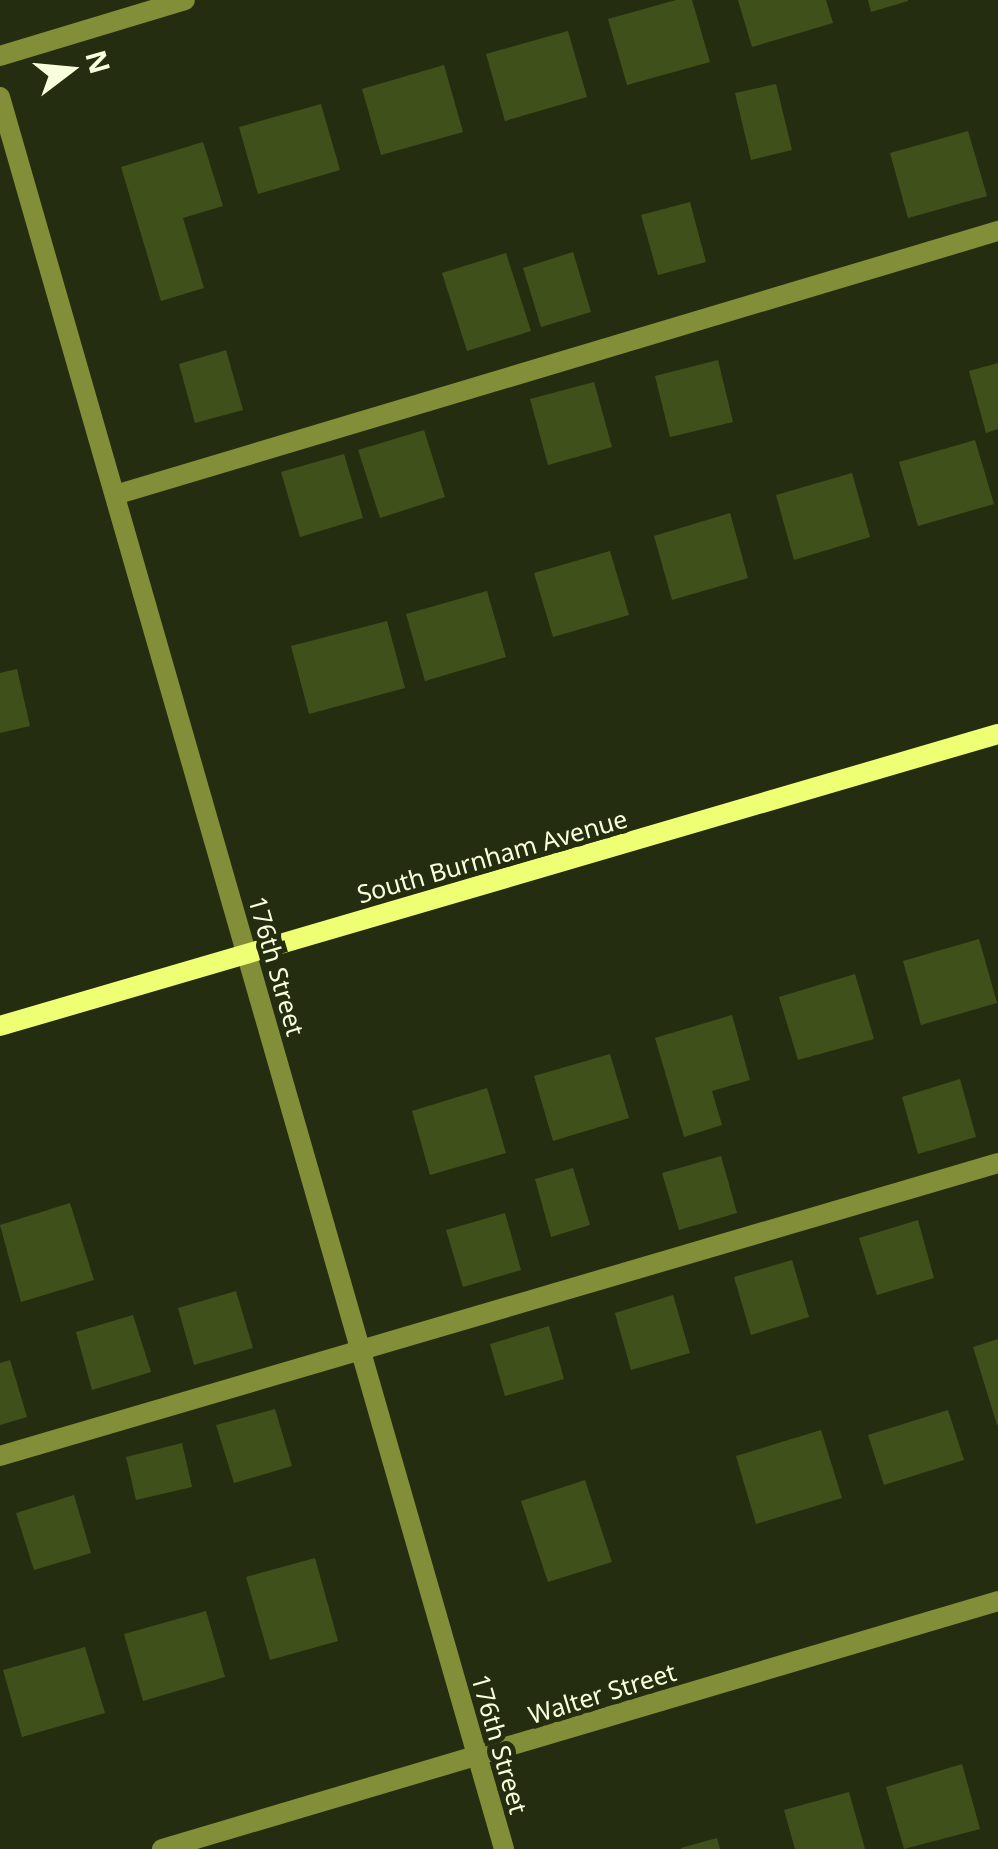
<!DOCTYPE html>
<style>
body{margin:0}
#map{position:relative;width:998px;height:1849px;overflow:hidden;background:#252d10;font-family:"Noto Sans",sans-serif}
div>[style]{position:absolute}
.building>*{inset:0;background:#40501b}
.service>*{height:20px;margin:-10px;padding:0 10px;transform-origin:10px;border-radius:10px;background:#838f38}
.minor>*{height:20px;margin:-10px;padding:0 10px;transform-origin:10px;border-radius:10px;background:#838f38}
.secondary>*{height:20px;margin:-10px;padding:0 10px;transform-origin:10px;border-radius:10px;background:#eeff73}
span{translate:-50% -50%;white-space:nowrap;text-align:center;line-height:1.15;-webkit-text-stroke:10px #252d10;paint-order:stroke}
.street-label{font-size:25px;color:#f8ffdc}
.north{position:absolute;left:20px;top:20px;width:100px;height:100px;-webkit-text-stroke:8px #252d10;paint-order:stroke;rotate:74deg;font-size:28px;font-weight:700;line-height:40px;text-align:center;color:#f8ffdc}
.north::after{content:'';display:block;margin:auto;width:35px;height:45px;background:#f8ffdc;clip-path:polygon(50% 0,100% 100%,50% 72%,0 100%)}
</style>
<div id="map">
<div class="building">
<div style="clip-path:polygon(676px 0,692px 0,710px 62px,627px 85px,608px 19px)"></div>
<div style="clip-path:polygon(738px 0,826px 0,833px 23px,752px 47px)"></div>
<div style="clip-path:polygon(868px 0,908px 0,908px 1px,871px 12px)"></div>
<div style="clip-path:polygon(568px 31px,587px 97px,505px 121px,486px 54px)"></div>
<div style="clip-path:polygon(444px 65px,463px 132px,381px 155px,362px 89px)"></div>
<div style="clip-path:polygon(776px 84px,792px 150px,751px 160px,735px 93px)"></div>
<div style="clip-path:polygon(321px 104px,340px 170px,258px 194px,239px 127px)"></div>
<div style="clip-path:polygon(968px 131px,987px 196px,908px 218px,890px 153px)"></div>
<div style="clip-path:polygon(203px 142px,223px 206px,183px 218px,204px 288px,161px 301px,121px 167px)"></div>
<div style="clip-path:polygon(690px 202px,706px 262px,658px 275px,641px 215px)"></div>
<div style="clip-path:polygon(573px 252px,591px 312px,541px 327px,523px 268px)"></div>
<div style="clip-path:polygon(506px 253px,531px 331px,467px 351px,442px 273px)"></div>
<div style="clip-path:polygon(226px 350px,243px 410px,195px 423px,179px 364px)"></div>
<div style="clip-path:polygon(718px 360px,733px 422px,670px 437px,655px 376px)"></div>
<div style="clip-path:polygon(998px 363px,998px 429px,986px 433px,969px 371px)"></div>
<div style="clip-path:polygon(594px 382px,612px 447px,548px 465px,530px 399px)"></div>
<div style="clip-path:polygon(424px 430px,445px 497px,380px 518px,358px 450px)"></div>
<div style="clip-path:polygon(975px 440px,994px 504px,918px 526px,899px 462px)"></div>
<div style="clip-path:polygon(344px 454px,363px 518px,300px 537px,281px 472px)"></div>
<div style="clip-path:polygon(852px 473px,870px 537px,794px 560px,776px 495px)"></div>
<div style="clip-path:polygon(730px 513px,748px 578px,672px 600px,654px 536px)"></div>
<div style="clip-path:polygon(610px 551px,629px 615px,553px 637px,534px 573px)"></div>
<div style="clip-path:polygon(487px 591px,506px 657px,425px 681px,406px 614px)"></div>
<div style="clip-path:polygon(387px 621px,405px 688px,309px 714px,291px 646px)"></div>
<div style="clip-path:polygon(17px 669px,30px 726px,0 733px,0 673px)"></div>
<div style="clip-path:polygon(979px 939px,997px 1003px,921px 1025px,903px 961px)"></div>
<div style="clip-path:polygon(855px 974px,874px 1039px,798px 1060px,779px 997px)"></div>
<div style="clip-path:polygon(732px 1015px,750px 1080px,712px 1091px,722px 1125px,684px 1137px,655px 1038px)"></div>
<div style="clip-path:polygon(610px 1054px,629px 1118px,553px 1141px,534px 1076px)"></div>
<div style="clip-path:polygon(960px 1079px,976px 1137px,918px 1154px,902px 1097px)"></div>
<div style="clip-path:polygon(487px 1088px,506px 1153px,430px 1175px,412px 1111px)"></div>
<div style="clip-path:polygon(721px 1156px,737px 1213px,679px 1230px,662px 1173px)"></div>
<div style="clip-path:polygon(573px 1168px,590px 1225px,551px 1237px,535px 1179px)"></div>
<div style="clip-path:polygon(70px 1203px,94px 1280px,21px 1302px,0 1225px)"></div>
<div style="clip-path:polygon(505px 1213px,521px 1270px,463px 1287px,446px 1230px)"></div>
<div style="clip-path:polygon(918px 1220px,934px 1278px,877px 1295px,859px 1238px)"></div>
<div style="clip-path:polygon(792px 1260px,809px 1317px,751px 1335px,734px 1277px)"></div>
<div style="clip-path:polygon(236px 1291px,253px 1348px,194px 1365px,178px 1308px)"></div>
<div style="clip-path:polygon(673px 1295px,690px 1353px,631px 1370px,615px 1313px)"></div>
<div style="clip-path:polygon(133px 1315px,151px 1372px,92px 1390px,76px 1332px)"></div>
<div style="clip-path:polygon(549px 1326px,564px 1379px,505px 1396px,490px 1344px)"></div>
<div style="clip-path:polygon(998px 1339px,998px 1425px,997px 1425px,973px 1347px)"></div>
<div style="clip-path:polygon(10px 1360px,27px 1417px,0 1425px,0 1363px)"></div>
<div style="clip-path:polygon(275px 1409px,292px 1466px,234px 1483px,216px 1425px)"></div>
<div style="clip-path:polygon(948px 1410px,964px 1460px,884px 1485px,868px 1435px)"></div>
<div style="clip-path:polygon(821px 1430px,842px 1498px,756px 1524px,736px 1456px)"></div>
<div style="clip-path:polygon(182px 1443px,192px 1487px,136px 1500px,126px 1457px)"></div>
<div style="clip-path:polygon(585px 1480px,612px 1562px,548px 1582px,521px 1501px)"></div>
<div style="clip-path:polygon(74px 1495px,91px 1553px,34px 1570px,16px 1513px)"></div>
<div style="clip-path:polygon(315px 1558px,338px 1641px,270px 1660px,246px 1577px)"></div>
<div style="clip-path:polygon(206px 1611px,225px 1677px,143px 1701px,124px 1634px)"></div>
<div style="clip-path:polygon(85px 1647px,105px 1713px,22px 1737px,3px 1670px)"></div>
<div style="clip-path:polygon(962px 1764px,980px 1829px,904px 1849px,886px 1787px)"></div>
<div style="clip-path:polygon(849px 1792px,865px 1849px,795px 1849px,784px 1810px)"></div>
<div style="clip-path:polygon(717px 1838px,720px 1849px,681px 1849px,681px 1848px)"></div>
</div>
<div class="service">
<div style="left:115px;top:495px;width:922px;rotate:-16.65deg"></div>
<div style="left:0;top:1456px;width:1040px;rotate:-16.36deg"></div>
</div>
<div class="minor">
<div style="left:0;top:56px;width:193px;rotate:-16.8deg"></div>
<div style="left:0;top:97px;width:1823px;rotate:73.95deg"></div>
<div style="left:162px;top:1849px;width:872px;rotate:-16.52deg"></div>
</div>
<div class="secondary">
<div style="left:0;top:1026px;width:1040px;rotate:-16.31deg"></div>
</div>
<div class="street-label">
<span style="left:492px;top:856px;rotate:-16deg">South Burnham Avenue</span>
<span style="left:277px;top:966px;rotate:74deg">176th Street</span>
<span style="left:602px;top:1693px;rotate:-17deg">Walter Street</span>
<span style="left:500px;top:1744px;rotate:74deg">176th Street</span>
</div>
<div class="north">N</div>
</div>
